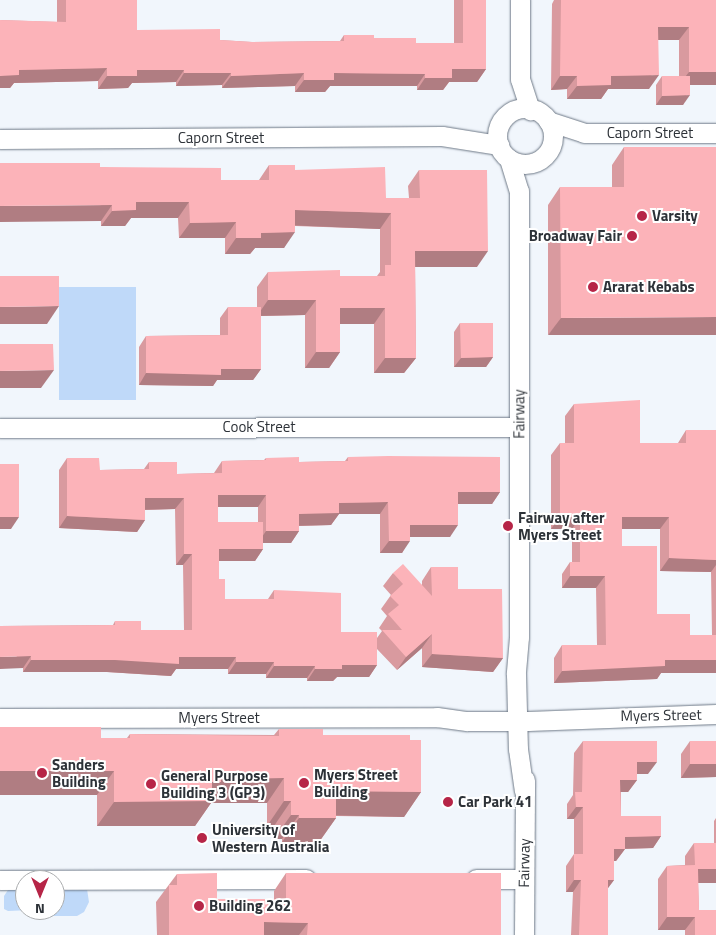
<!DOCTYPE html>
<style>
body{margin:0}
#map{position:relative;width:716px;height:935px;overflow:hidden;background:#f1f6fc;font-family:"Titillium Web",sans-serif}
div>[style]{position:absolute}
.green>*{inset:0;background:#bfd9f9}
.roads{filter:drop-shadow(0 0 1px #6e7987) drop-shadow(0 0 1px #6e7987)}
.minor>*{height:19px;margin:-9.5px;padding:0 9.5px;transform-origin:9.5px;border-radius:9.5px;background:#fff}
.minor>.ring{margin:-9.5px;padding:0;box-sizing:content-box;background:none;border:19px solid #fff;border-radius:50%}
.wall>*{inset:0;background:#d99a9f}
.shaded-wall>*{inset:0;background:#b07d82}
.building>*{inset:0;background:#fcb3b9}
.dots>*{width:14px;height:14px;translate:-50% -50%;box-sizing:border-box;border:2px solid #fff;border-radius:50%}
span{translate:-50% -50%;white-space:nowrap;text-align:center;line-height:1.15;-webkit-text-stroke:4px #fff;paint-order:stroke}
.street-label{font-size:15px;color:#2d3238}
.poi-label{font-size:15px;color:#2d3238;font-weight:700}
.left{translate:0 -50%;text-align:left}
.right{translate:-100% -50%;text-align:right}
.north{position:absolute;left:15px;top:870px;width:50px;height:50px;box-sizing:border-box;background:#fff;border:1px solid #abadaf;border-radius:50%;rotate:180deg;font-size:14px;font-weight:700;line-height:20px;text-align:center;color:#2d3238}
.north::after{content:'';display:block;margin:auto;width:18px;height:22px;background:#b62547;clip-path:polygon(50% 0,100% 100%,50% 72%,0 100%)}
</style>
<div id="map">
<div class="green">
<div style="clip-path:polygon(59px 287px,136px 287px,136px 400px,59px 400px)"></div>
<div style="clip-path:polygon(25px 888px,25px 910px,30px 910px,8px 911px,4px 909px,4px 896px,8px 890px)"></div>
<div style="clip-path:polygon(55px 888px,87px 889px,89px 902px,84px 912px,77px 916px,52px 916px,49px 910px,55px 910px)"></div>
</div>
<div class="roads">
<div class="minor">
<div style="left:520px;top:0;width:79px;rotate:90deg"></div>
<div style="left:520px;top:79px;width:33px;rotate:72deg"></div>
<div class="ring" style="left:497px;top:108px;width:37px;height:37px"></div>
<div style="left:548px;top:121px;width:38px;rotate:18deg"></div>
<div style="left:584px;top:133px;width:132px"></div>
<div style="left:0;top:139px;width:442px;rotate:-0.4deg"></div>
<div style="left:442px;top:136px;width:58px;rotate:9deg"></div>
<div style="left:509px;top:159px;width:34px;rotate:73deg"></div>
<div style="left:519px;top:191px;width:446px;rotate:90deg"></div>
<div style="left:519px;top:637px;width:37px;rotate:95deg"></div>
<div style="left:516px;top:674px;width:75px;rotate:88.5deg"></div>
<div style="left:518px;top:749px;width:42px;rotate:81.9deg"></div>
<div style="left:0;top:428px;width:519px;rotate:-0.11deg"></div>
<div style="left:0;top:718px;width:437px;rotate:-0.1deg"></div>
<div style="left:437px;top:717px;width:30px;rotate:8deg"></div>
<div style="left:467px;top:721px;width:61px"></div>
<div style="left:528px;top:721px;width:188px;rotate:-2.1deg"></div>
<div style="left:476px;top:879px;width:48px"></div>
<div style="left:0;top:880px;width:306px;rotate:-0.2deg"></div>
<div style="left:524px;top:935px;width:155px;rotate:-89.6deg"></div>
</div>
</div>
<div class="wall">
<div style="clip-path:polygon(57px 0,137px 0,137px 30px,220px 40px,252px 42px,340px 41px,344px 35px,416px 43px,454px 43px,454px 0,486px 0,486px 69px,477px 82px,449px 82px,443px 90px,417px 90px,417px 86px,330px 86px,325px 92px,295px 92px,295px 86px,222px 88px,222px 85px,176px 86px,176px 82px,132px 83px,128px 88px,98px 89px,98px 81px,14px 83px,10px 88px,0 88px,0 20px,57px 22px)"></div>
<div style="clip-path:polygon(554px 0,716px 0,716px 85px,690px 85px,683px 105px,656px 105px,656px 85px,662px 76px,679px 76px,679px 40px,658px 40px,649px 89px,608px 89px,601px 99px,567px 99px,567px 89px,551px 90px,552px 4px)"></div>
<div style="clip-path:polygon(624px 147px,716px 147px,548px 335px,548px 205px,560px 187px,612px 187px,612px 165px)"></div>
<div style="clip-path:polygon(269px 165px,295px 170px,386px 198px,409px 198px,408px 186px,419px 170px,477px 267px,415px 267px,416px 358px,404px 373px,374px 373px,374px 324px,340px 324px,340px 352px,329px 368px,305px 368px,305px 315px,261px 316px,261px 369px,253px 380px,217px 380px,213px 386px,139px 385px,139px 347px,146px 336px,220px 335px,220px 318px,228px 307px,257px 307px,257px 287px,268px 272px,340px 276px,377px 276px,380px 272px,380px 229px,295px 226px,284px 248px,255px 248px,250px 254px,225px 254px,225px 238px,179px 238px,178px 218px,131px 218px,125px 226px,101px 226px,100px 167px,221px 180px,259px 180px)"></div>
<div style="clip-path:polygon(460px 323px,493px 357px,486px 367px,454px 367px,454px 332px)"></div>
<div style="clip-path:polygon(evenodd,574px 404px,640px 443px,678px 443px,686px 430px,716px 430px,716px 673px,661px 673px,657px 679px,554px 683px,554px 658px,562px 645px,597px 645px,596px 588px,562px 588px,562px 574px,570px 562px,572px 562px,572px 529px,551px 529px,551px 455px,560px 443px,565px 443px,565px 416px,574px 404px,622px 529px,660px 529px,660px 571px,711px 572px,712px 635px,690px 635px,657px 614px,622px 546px,622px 529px)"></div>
<div style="clip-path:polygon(evenodd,348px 457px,500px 492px,492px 504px,458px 504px,450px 537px,410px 537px,402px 553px,380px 553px,380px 514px,339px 514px,331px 525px,299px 526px,299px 531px,291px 543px,263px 543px,263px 549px,255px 561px,219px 561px,219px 579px,225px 599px,268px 599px,274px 590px,341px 632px,377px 638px,382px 631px,379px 628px,387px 616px,381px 609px,391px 595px,383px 586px,393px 573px,422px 585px,422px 581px,431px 567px,458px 589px,503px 658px,493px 672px,422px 667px,422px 648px,397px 670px,377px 649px,377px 665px,369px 677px,337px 677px,333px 681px,307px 681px,307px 678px,266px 678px,266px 674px,228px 674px,228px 669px,176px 669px,171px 676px,107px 672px,23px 672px,23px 668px,0 626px,113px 625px,115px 621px,141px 630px,184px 630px,183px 565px,176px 565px,175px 509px,145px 510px,145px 520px,137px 532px,59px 528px,59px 470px,67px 458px,100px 470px,144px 469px,149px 462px,177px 474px,214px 473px,222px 461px,264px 460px,266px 458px,299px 462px,345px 461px,348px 457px,218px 507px,258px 507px,258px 522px,218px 522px,218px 507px)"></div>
<div style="clip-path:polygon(279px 729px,323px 735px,410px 740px,421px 792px,404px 817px,336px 816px,336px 818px,319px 842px,282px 842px,282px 839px,274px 839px,274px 826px,267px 826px,267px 803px,211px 803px,195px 826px,97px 826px,97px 795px,0 795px,101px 738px,127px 738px,130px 734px,274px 735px)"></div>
<div style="clip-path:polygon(583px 741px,648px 774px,637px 774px,637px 780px,628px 792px,621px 792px,621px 816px,661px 836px,653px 848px,625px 849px,616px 861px,614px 861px,614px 880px,608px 888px,608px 935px,571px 935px,573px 892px,566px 892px,566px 866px,574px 854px,574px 819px,567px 819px,567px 804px,573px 795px,574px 753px)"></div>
<div style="clip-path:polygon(690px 741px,716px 741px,716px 777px,681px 778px,681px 754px)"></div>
<div style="clip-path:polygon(716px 818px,716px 883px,698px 883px,699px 910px,716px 935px,685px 935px,685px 930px,658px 930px,658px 879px,667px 866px,685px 865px,685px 856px,694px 843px,714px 843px,714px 821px)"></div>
<div style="clip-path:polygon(286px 873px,501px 935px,157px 935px,156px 902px,177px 874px,217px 899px,274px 899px,274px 891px)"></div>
</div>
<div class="shaded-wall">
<div style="clip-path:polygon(658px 27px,689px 27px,679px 40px,649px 40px)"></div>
<div style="clip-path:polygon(107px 68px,98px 81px,14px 83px,10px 88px,0 88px,0 76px,19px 70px)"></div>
<div style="clip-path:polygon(452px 69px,486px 69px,477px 82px,449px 82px,443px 90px,417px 90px,425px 78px)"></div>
<div style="clip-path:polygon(137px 70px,184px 70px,176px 82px,132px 83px,128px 88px,98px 89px,107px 76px)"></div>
<div style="clip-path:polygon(689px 72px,716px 72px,716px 85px,679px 85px)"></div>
<div style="clip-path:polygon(184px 73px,231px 73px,222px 85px,176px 86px)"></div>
<div style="clip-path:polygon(304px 73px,295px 86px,222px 88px,231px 76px)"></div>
<div style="clip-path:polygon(334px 73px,425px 74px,417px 86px,330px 86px,325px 92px,295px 92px,304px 80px)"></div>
<div style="clip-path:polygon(659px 75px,649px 89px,608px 89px,601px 99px,567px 99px,577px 86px,611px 76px)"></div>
<div style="clip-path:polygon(560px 76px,577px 76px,567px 89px,551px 90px)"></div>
<div style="clip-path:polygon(690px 95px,683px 105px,656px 105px,662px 96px)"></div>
<div style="clip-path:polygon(136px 202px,189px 202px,178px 218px,131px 218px,125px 226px,101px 226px,112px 211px)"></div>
<div style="clip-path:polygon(112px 205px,101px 221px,0 222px,0 206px)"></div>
<div style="clip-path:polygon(295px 210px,391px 213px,380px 229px,284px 225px)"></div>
<div style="clip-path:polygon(236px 222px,225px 238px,179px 238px,190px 223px)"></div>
<div style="clip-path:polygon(295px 232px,284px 248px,255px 248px,250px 254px,225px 254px,236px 238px,261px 233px)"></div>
<div style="clip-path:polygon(415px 251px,488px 251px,477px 267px,404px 267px)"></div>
<div style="clip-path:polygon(268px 300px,316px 300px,305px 315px,257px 316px)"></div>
<div style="clip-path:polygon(59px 306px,47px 324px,0 324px,0 307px)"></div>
<div style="clip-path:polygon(340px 308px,385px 308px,374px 324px,329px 324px)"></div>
<div style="clip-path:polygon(716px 317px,716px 335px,548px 335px,561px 318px)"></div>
<div style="clip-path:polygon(316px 352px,340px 352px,329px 368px,305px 368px)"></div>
<div style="clip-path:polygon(493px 357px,486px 367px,454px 367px,461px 358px)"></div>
<div style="clip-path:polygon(385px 358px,416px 358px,404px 373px,374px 373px)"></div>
<div style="clip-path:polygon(221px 369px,261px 369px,253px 380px,217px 380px,213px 386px,139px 385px,146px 373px)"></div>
<div style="clip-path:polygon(54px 370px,41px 388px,0 388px,0 371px)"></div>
<div style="clip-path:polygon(458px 492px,500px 492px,492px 504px,450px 504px)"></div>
<div style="clip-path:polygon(218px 495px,266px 495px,258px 507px,210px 507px)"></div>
<div style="clip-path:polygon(145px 498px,184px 498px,175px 509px,137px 510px)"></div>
<div style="clip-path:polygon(388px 502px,380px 514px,339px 514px,331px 525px,291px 526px,299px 514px,339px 503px)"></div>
<div style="clip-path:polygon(67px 516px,145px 520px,137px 532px,59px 528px)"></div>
<div style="clip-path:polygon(0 517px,19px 517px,11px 529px,0 529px)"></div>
<div style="clip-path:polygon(560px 517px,580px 517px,572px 529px,551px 529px)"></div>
<div style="clip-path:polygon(622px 517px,669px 517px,660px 529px,614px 529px)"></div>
<div style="clip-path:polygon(410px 525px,458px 525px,450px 537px,402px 537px)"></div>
<div style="clip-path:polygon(266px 531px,299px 531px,291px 543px,258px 543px)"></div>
<div style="clip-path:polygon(389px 541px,410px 541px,402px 553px,380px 553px)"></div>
<div style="clip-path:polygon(219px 549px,263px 549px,255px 561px,211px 561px)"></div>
<div style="clip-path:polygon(184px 554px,192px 554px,183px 565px,176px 565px)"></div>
<div style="clip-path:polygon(669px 558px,716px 560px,716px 565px,711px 572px,660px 571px)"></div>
<div style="clip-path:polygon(570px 576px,605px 576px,596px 588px,562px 588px)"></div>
<div style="clip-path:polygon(432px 634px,422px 648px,397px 670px,406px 657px)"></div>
<div style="clip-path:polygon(432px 654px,503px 658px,493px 672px,422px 667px)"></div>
<div style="clip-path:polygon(31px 656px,23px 668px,0 669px,0 657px)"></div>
<div style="clip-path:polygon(179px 657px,236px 657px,228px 669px,176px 669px,171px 676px,107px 672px,23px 672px,31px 660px)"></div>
<div style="clip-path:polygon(665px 660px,716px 660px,716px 673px,661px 673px,657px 679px,554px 683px,562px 671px)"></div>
<div style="clip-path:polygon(236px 662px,274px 662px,266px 674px,228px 674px)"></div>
<div style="clip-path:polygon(342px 665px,377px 665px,369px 677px,337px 677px,333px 681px,307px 681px,315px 669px)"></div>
<div style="clip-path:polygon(274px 666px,315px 666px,307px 678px,266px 678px)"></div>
<div style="clip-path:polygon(637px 762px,657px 762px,648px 774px,628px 774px)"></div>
<div style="clip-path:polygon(690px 764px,716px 764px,716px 777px,681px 778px)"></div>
<div style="clip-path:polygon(0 771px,114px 771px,97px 795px,0 795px)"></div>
<div style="clip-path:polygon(284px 778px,267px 803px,211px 803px,195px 826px,97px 826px,114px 802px,212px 782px,221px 779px)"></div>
<div style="clip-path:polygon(620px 780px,637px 780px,628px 792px,612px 792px)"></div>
<div style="clip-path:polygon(336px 791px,421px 792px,404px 817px,319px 815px)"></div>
<div style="clip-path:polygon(284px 801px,291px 801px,274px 826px,267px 826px)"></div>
<div style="clip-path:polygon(576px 807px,583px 807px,574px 819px,567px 819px)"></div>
<div style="clip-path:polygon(291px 815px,299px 815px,282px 839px,274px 839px)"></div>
<div style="clip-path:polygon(299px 818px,336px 818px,319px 842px,282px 842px)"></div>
<div style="clip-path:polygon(661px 836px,653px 848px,616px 849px,625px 837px)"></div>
<div style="clip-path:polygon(614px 849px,625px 849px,616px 861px,605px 861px)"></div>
<div style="clip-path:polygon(698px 869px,716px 869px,716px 883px,689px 883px)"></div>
<div style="clip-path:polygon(574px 880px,581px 880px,573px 892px,566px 892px)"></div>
<div style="clip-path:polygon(608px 880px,614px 880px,605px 892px)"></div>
<div style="clip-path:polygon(667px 917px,695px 917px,685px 930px,658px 930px)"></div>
<div style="clip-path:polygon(264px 922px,308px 923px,299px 935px,255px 935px)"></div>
</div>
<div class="building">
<div style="clip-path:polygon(66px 0,137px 0,137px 30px,220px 29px,220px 40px,252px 42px,344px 41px,344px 35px,374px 35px,374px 38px,416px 38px,416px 43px,463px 43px,463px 0,486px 0,486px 69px,452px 69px,452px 78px,425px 78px,425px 74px,334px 73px,334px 80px,304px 80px,304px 73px,231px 76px,231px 73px,184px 73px,184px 70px,137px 70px,137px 76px,107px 76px,107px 68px,19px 70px,19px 75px,0 76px,0 20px,66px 22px)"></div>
<div style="clip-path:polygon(561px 0,716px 0,716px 72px,689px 72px,689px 27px,658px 27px,659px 75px,611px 76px,611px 85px,577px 86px,577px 76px,560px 76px)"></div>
<div style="clip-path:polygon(662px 76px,690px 76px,690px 95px,662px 96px)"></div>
<div style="clip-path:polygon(624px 147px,716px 147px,716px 317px,561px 318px,560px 187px,624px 187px)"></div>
<div style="clip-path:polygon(0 163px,100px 163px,100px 167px,221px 168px,221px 180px,269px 180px,269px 165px,295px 165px,295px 170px,385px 167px,386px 198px,420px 198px,419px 170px,487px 170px,488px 251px,415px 251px,416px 358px,385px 358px,385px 308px,340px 308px,340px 352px,316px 352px,316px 300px,268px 300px,268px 272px,340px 270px,340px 276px,385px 276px,385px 265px,391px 265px,391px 213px,295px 210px,295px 232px,261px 233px,261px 238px,236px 238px,236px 222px,190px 223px,189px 202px,136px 202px,136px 210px,112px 211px,112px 205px,0 206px)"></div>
<div style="clip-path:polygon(0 276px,59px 276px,59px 306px,0 307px)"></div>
<div style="clip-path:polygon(228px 307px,261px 307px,261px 369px,221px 369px,221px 375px,146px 373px,146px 336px,228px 335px)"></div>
<div style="clip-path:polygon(460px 323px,493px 323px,493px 357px,461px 358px)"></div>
<div style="clip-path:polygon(0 344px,53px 344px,54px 370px,0 371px)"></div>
<div style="clip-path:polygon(640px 400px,640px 443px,686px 443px,686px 430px,716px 430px,716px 560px,669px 558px,669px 517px,622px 517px,622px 546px,657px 546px,657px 614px,690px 614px,690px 635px,716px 635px,716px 660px,665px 660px,665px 666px,562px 671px,562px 645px,606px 645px,605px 576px,570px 576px,570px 562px,580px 562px,580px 517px,560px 517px,560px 443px,574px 443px,574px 404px)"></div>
<div style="clip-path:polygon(388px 456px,500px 457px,500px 492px,458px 492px,458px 525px,410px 525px,410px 541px,389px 541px,388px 502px,339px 503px,339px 513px,299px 514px,299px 531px,266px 531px,266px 495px,218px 495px,218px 522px,263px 522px,263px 549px,219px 549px,219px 579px,225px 579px,225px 599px,274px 599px,274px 590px,341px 593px,341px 632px,377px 632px,377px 665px,342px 665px,342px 669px,315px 669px,315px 666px,274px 666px,274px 662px,236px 662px,236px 657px,179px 657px,179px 664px,115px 660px,31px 660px,31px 656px,0 657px,0 626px,115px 625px,115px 621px,141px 621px,141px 630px,192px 630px,192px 554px,184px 554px,184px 498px,145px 498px,145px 520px,67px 516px,67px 458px,99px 458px,100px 470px,149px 469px,149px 462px,177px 462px,177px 474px,222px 473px,222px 461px,266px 460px,266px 458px,299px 457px,299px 462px,348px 461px,348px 457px)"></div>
<div style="clip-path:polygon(0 464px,19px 464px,19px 517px,0 517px)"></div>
<div style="clip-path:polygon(403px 564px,432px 596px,431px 567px,458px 567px,458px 589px,502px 589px,503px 658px,432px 654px,432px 634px,406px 657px,382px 630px,402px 630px,388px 614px,399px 605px,390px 596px,403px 584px,393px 573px)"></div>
<div style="clip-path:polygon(0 727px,101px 727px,101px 738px,130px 738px,130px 734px,279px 736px,279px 729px,323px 729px,323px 735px,410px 735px,410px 740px,421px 740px,421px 792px,336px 791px,336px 818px,299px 818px,299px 815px,291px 815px,291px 801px,284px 801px,284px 778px,221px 779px,221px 782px,212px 782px,212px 801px,114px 802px,114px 771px,0 771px)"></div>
<div style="clip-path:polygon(583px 741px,657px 741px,657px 762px,637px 762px,637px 780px,620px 780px,621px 816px,661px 816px,661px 836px,625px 837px,625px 849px,614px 849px,614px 880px,608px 880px,608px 935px,579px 935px,581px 880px,574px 880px,574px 854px,583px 854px,583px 807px,576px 807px,575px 792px,582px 792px)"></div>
<div style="clip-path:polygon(690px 741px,716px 741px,716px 764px,690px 764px)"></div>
<div style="clip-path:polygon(694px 843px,716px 843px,716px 869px,698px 869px,699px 910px,716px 910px,716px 935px,695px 935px,695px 917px,667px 917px,667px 866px,695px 865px)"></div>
<div style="clip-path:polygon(217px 873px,217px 899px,286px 899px,286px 873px,501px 873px,501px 935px,307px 935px,308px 923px,264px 922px,264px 935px,169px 935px,169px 885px,177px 885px,177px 874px)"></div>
</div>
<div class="dots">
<div style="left:642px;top:216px;background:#b62547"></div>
<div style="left:632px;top:236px;background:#b62547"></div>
<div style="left:593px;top:287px;background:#b62547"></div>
<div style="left:508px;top:526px;background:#b62547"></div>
<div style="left:42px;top:773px;background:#b62547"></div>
<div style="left:304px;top:783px;background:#b62547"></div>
<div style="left:151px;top:784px;background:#b62547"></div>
<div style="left:448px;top:802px;background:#b62547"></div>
<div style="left:202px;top:838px;background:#b62547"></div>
<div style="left:199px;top:906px;background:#b62547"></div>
</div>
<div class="street-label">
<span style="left:650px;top:133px">Caporn Street</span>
<span style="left:221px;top:138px">Caporn Street</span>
<span style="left:519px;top:414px;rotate:-90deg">Fairway</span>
<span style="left:259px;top:427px">Cook Street</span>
<span style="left:661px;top:715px;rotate:-1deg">Myers Street</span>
<span style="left:219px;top:718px">Myers Street</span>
<span style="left:524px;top:863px;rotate:-89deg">Fairway</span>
</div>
<div class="poi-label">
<span class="left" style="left:652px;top:216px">Varsity</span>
<span class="right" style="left:622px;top:236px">Broadway Fair</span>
<span class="left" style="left:603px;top:287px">Ararat Kebabs</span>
<span class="left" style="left:518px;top:526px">Fairway after<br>Myers Street</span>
<span class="left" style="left:52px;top:773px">Sanders<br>Building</span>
<span class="left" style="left:314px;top:783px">Myers Street<br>Building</span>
<span class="left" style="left:161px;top:784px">General Purpose<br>Building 3 (GP3)</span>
<span class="left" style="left:458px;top:802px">Car Park 41</span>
<span class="left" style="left:212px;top:838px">University of<br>Western Australia</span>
<span class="left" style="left:209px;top:906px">Building 262</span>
</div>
<div class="north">N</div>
</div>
